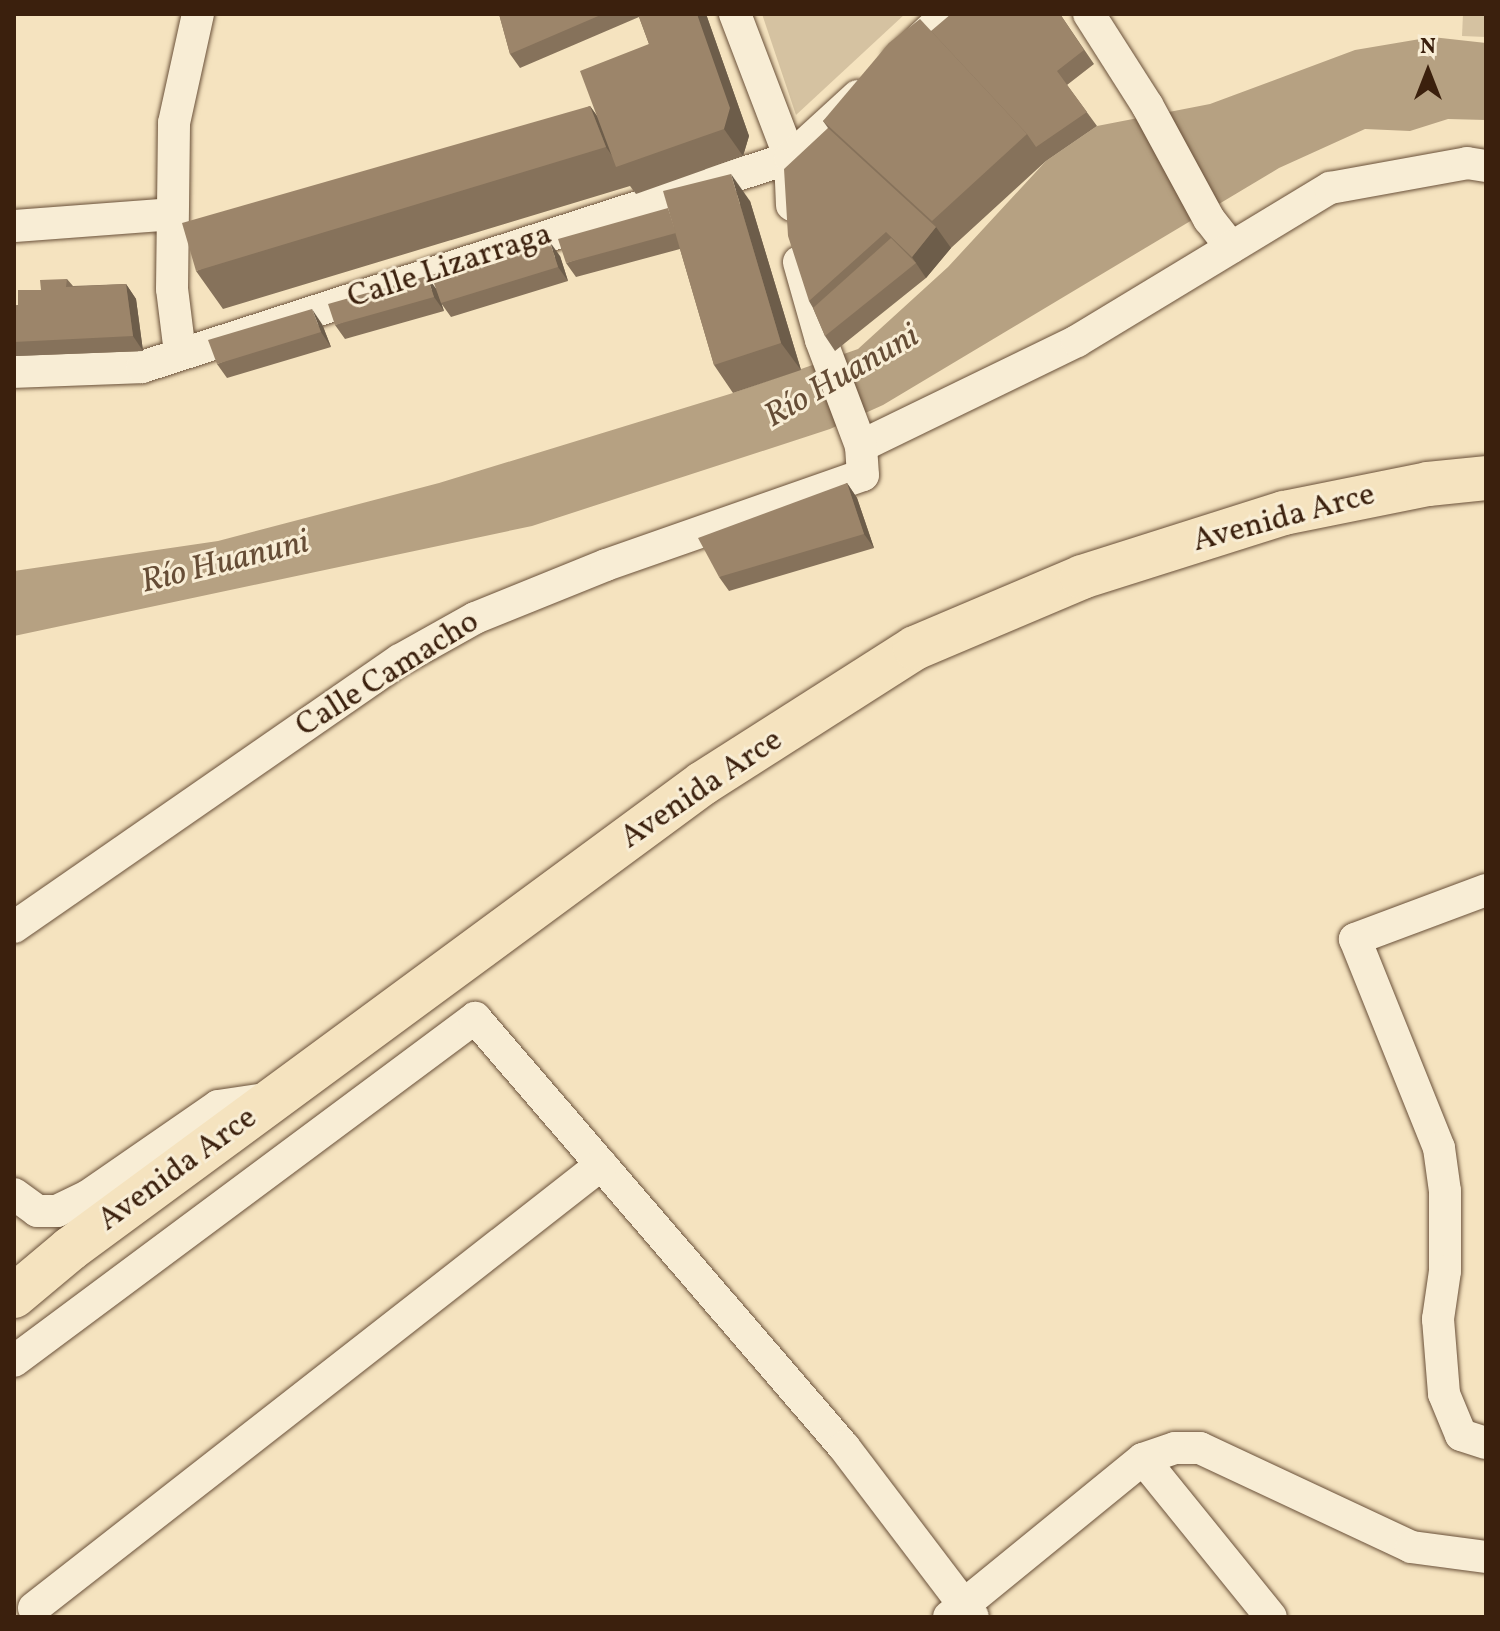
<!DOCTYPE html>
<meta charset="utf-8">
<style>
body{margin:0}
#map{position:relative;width:1500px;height:1631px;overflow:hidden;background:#f5e3bf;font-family:Vollkorn,serif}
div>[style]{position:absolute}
.green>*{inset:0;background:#d5c2a1}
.water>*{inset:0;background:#b6a182}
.roads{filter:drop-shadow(0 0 2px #6a513a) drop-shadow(0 0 2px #6a513a)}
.minor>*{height:32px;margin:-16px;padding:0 16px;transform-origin:16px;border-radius:16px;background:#f8edd5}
.primary>*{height:44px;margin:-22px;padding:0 22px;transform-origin:22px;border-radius:22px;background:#f5e3bf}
.wall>*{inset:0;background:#86725b}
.shaded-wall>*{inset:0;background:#6d5d4a}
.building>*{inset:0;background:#9c856a}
span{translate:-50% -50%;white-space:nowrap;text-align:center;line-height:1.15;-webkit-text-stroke:6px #f8edd5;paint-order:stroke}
.street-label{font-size:32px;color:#3b200d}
.water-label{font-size:34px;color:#664d36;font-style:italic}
.frame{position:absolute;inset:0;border:16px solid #3b200d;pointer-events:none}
.north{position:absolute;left:1388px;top:32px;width:80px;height:80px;-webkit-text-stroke:6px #f8edd5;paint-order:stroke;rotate:0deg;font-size:22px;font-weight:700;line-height:32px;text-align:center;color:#3b200d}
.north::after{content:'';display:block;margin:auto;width:28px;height:36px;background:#3b200d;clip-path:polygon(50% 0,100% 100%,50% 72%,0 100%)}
</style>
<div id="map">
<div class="green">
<div style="clip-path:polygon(762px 14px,905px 14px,796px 115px)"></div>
<div style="clip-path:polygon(1463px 14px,1486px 14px,1486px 37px,1462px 36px)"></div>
</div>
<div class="water">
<div style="clip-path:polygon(1432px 37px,1486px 43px,1486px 120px,1448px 119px,1410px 131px,1365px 129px,1279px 168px,883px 405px,830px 429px,532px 526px,14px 636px,14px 571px,218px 541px,439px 483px,733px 393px,858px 349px,948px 267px,1046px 161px,1097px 126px,1210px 104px,1355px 50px)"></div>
</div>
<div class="roads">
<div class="minor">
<div style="left:735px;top:14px;width:154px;rotate:69.1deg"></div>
<div style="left:790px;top:158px;width:47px;rotate:87.6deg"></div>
<div style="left:1089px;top:14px;width:108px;rotate:57.5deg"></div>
<div style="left:1147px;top:105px;width:130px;rotate:61.5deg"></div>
<div style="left:1209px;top:219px;width:36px;rotate:52deg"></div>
<div style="left:898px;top:60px;width:67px;rotate:-43.2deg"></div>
<div style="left:14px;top:226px;width:158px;rotate:-4.3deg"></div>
<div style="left:180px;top:353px;width:64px;rotate:-97.1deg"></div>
<div style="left:172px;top:289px;width:166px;rotate:-89.3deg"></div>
<div style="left:174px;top:123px;width:112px;rotate:-77.6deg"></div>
<div style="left:14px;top:372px;width:128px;rotate:-2.2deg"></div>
<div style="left:142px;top:367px;width:681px;rotate:-17.88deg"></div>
<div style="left:790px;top:158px;width:92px;rotate:-42.4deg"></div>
<div style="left:861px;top:446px;width:240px;rotate:-25.9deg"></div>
<div style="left:1077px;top:341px;width:296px;rotate:-31.2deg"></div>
<div style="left:1330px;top:188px;width:139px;rotate:-10.3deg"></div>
<div style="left:1467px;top:163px;width:19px;rotate:9deg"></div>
<div style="left:1486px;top:890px;width:140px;rotate:159.5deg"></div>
<div style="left:1355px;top:939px;width:225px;rotate:68.1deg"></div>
<div style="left:1439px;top:1148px;width:43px;rotate:82.1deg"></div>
<div style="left:1445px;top:1191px;width:80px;rotate:90deg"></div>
<div style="left:1445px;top:1271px;width:49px;rotate:98.3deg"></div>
<div style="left:1438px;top:1319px;width:75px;rotate:85.4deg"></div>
<div style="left:1444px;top:1394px;width:44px;rotate:67.5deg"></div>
<div style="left:1461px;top:1435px;width:26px;rotate:18deg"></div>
<div style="left:14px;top:927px;width:469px;rotate:-34.7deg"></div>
<div style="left:400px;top:660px;width:86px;rotate:-29.2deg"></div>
<div style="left:475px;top:618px;width:141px;rotate:-22deg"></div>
<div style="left:606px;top:565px;width:272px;rotate:-19.3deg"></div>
<div style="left:863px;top:475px;width:29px;rotate:-94deg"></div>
<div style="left:861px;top:446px;width:113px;rotate:-110.7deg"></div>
<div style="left:821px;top:340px;width:81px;rotate:-105.8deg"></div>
<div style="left:14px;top:1194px;width:29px;rotate:36deg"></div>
<div style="left:37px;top:1211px;width:20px"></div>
<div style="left:57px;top:1211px;width:34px;rotate:-26deg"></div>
<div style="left:88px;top:1196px;width:158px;rotate:-34.7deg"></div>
<div style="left:218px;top:1106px;width:56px;rotate:-8.3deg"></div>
<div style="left:14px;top:1361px;width:575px;rotate:-36.65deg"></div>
<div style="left:475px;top:1018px;width:566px;rotate:49.3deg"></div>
<div style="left:844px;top:1447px;width:213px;rotate:52.8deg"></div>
<div style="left:1143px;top:1459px;width:203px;rotate:51deg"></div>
<div style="left:34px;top:1608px;width:720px;rotate:-38deg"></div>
<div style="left:949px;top:1617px;width:250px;rotate:-39.2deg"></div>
<div style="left:1143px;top:1459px;width:34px;rotate:-19deg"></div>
<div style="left:1175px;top:1448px;width:25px"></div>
<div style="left:1200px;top:1448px;width:233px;rotate:25.1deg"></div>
<div style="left:1411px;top:1547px;width:76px;rotate:7.6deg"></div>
</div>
<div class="primary">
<div style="left:14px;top:1296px;width:73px;rotate:-40deg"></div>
<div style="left:70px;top:1249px;width:786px;rotate:-36.36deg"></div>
<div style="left:703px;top:783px;width:251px;rotate:-32.5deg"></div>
<div style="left:915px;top:648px;width:181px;rotate:-23deg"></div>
<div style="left:1082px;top:577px;width:212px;rotate:-17.6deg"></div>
<div style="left:1284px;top:513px;width:147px;rotate:-11.4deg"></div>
<div style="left:1428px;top:484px;width:58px;rotate:-5.9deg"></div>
</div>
</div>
<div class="wall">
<div style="clip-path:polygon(499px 14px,706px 14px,749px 136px,743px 156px,636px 194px,630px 186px,223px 309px,196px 271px,590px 106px,598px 117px,649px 44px,639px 17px,520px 68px,510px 54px)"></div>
<div style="clip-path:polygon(1060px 14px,1094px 64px,1067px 85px,1097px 126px,1046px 161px,951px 248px,926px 278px,835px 351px,825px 336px,813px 308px,809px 301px,828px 128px,823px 121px,931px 31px)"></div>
<div style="clip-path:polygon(750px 201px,801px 370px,733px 393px,714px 365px,680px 249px,576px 277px,566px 263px)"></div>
<div style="clip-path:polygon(560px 256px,568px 281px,451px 317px,441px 303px,444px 311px,345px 339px,335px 325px,436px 288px)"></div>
<div style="clip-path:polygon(67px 279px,73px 286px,126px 284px,136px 299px,143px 351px,14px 356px,14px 306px,18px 305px)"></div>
<div style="clip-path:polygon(322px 324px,331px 347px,227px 378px,217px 364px)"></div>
<div style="clip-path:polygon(847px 483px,857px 498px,874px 548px,729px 591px,719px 577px)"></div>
</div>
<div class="shaded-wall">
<div style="clip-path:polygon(697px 14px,706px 14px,749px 136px,743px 156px,724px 129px)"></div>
<div style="clip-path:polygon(590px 106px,616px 144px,619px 166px,606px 147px)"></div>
<div style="clip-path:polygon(731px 174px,750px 201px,801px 370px,781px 343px)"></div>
<div style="clip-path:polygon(936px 227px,951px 248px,926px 278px,912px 257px)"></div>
<div style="clip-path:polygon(550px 242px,560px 256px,568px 281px,558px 267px)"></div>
<div style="clip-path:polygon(427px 276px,437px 290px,444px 311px,434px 297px)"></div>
<div style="clip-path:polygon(126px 284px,136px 299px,143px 351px,133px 336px)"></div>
<div style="clip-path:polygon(312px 309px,322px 324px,331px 347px,321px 332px)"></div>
<div style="clip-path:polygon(847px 483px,857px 498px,874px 548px,864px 534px)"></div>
</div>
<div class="building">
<div style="clip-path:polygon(499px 14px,603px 14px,510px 54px)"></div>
<div style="clip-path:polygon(638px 14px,697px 14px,730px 108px,724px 129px,616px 167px,580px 71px,649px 44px)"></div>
<div style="clip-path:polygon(951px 14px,1060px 14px,1084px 50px,1057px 71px,1087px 112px,1036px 147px,1027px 134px,931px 31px)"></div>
<div style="clip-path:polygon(920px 19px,1027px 134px,932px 221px,823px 121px,889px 43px)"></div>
<div style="clip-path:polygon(590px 106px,606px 147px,196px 271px,182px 223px)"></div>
<div style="clip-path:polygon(828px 128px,936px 227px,912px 257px,886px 232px,809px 301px,788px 236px,784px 169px)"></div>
<div style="clip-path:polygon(731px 174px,781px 343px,714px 365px,663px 191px)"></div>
<div style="clip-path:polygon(668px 208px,676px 233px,566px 263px,558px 239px)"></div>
<div style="clip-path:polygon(891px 238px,916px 263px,825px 336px,813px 308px)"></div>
<div style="clip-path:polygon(550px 242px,558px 267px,441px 303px,431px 275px)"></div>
<div style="clip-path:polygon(427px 276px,434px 297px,335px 325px,328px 304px)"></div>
<div style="clip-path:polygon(67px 279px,66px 287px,126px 284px,133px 336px,14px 342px,14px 306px,18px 305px,18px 290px,41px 290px,40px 280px)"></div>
<div style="clip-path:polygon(312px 309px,321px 332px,217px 364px,208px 340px)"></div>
<div style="clip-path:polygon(847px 483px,864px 534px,719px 577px,698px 538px)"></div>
</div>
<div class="street-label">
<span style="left:450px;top:267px;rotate:-18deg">Calle Lizarraga</span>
<span style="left:1284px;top:519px;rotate:-15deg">Avenida Arce</span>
<span style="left:388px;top:675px;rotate:-32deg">Calle Camacho</span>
<span style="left:702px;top:790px;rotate:-34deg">Avenida Arce</span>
<span style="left:178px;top:1170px;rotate:-36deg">Avenida Arce</span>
</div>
<div class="water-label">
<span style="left:842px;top:377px;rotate:-30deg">Río Huanuni</span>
<span style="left:225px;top:563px;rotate:-14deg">Río Huanuni</span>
</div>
<div class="frame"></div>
<div class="north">N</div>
</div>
